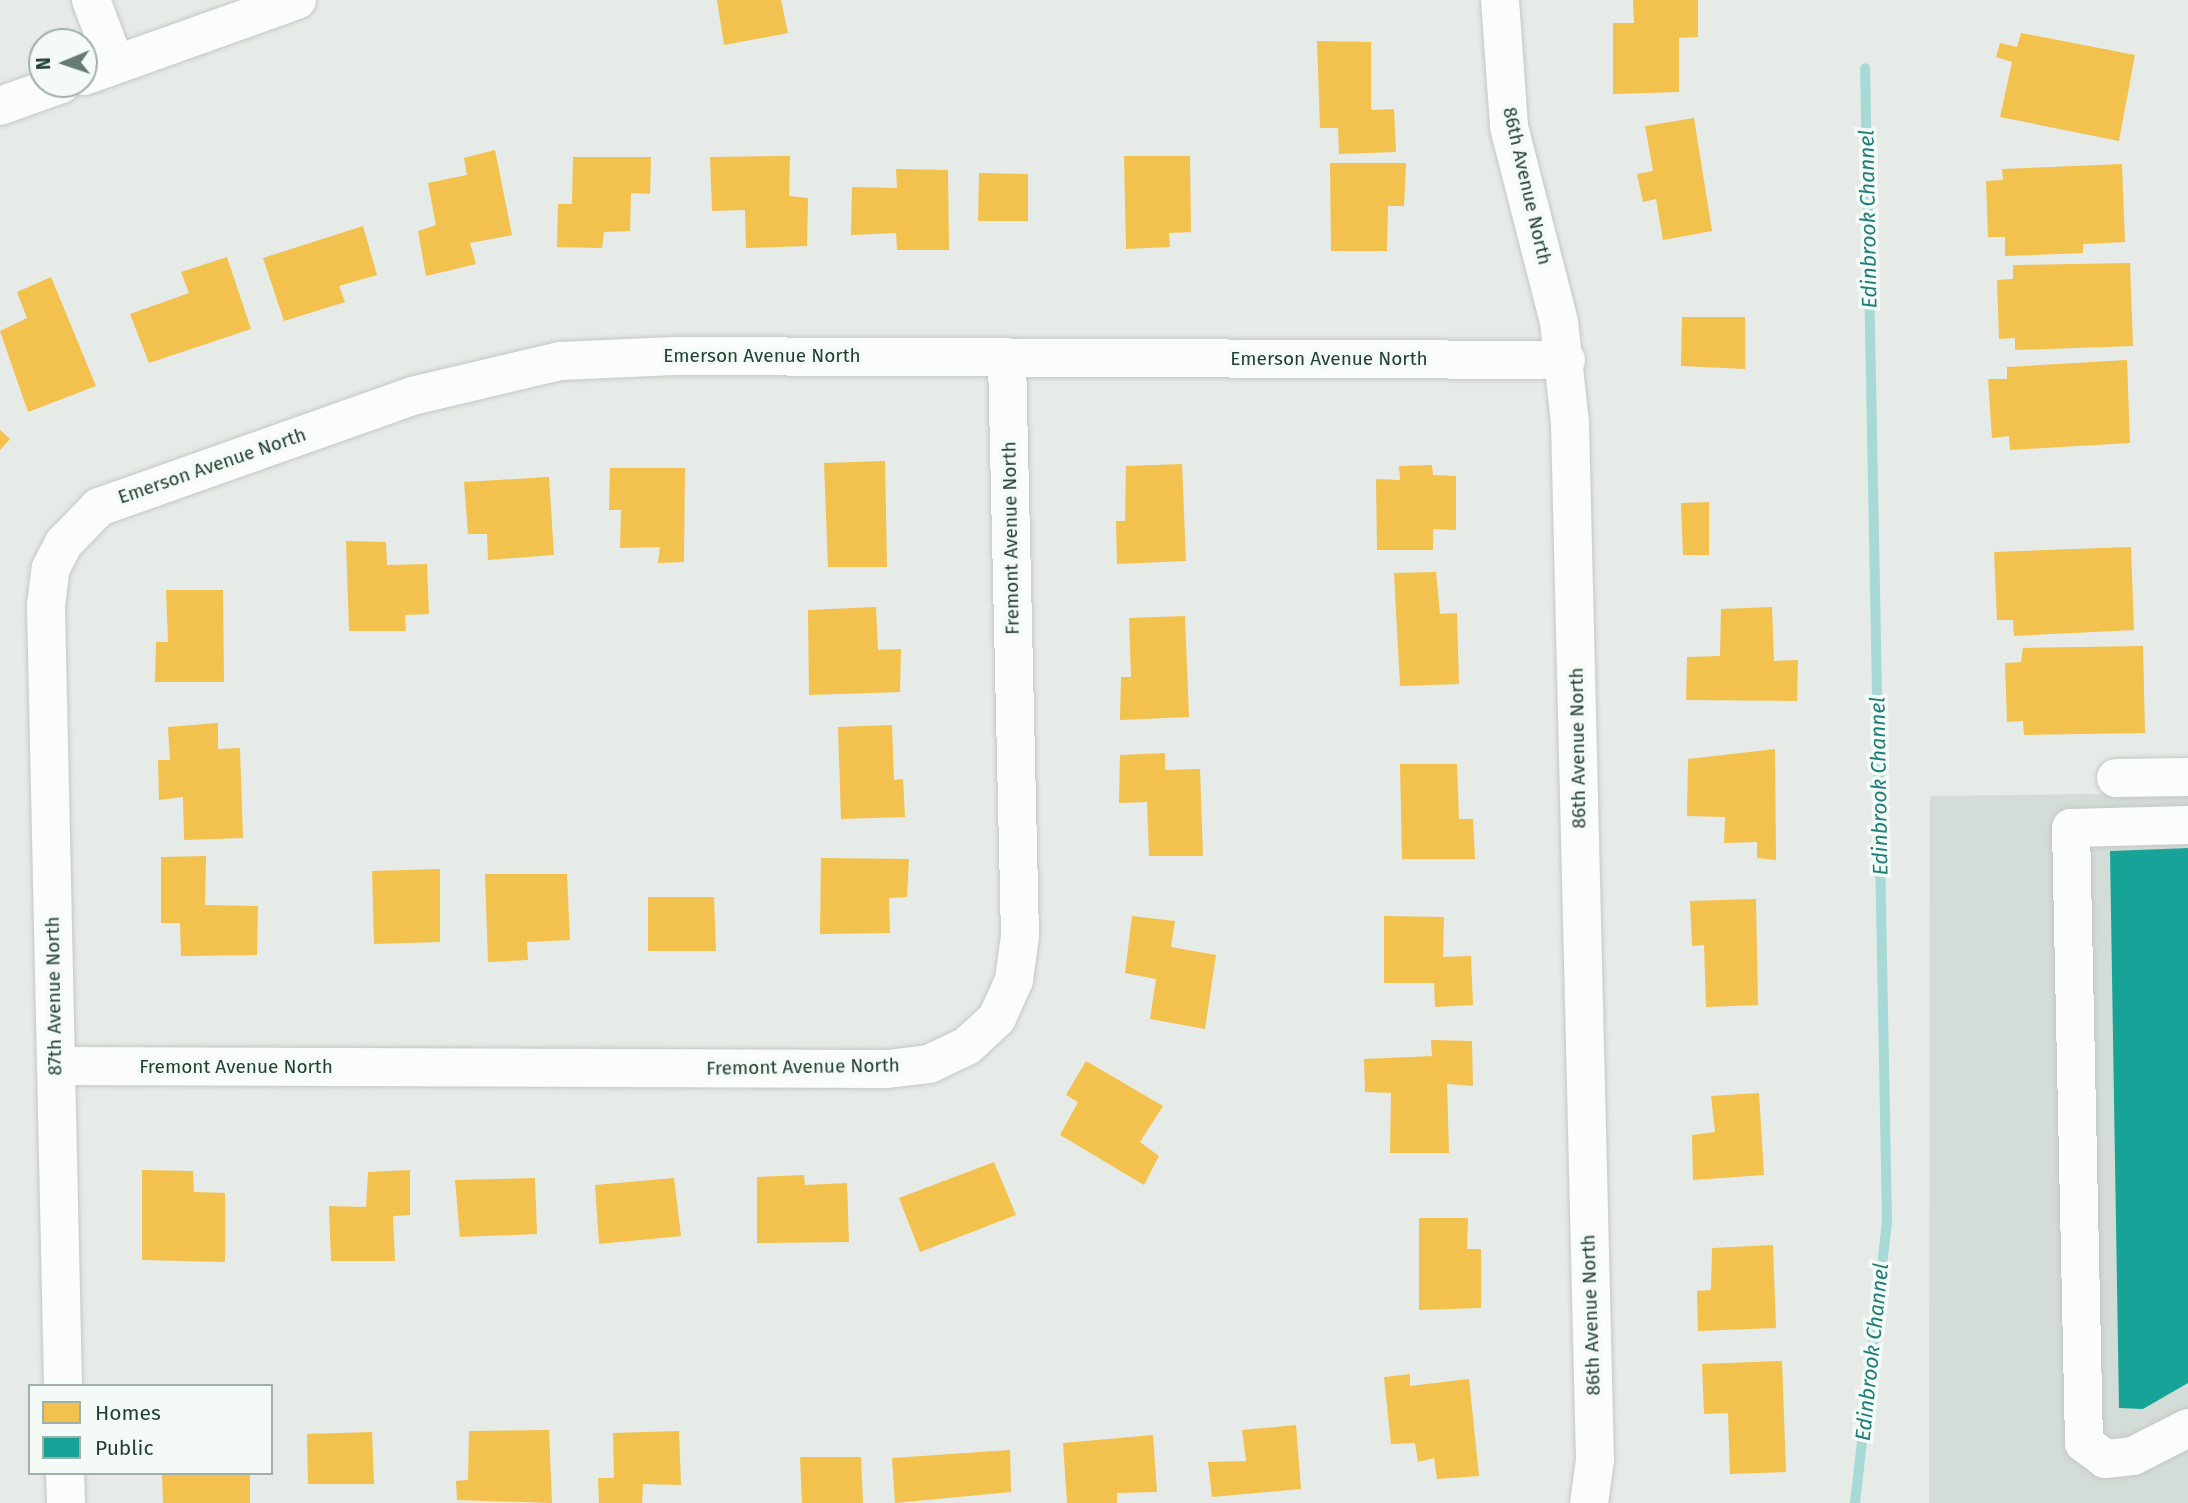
<!DOCTYPE html>
<style>
body{margin:0}
#map{position:relative;width:2188px;height:1503px;overflow:hidden;background:#e6ebe8;font-family:"Fira Sans",sans-serif}
div>[style]{position:absolute}
.built>*{inset:0;background:#d4dcd7}
.homes>*{inset:0;background:#f2c14e}
.public>*{inset:0;background:#17a398}
.stream>*{height:10px;margin:-5px;padding:0 5px;transform-origin:5px;border-radius:5px;background:#a7dad6}
.roads{filter:drop-shadow(0 0 2px #c3c8c5) drop-shadow(0 0 2px #c3c8c5)}
.minor>*{height:38px;margin:-19px;padding:0 19px;transform-origin:19px;border-radius:19px;background:#fbfcfc}
span{translate:-50% -50%;white-space:nowrap;text-align:center;line-height:1.15;-webkit-text-stroke:7px #f4faf6;paint-order:stroke}
.street-label{font-size:19px;color:#233f32}
.water-label{font-size:21px;color:#1d7c79;font-style:italic}
.legend{position:absolute;left:28px;top:1384px;width:245px;height:91px;box-sizing:border-box;background:#f4faf6;border:2px solid #a0afa8;margin:0;padding:9px 12px;list-style:none;font-size:21px;color:#233f32}
.legend li{display:flex;align-items:center;gap:14px;height:35px}
.legend b{width:35px;border:2px solid #a0afa8}
.north{position:absolute;left:28px;top:28px;width:70px;height:70px;box-sizing:border-box;background:#f4faf6;border:2px solid #a0afa8;border-radius:50%;rotate:268deg;font-size:19px;font-weight:700;line-height:28px;text-align:center;color:#233f32}
.north::after{content:'';display:block;margin:auto;width:24px;height:32px;background:#677b72;clip-path:polygon(50% 0,100% 100%,50% 72%,0 100%)}
</style>
<div id="map">
<div class="built">
<div style="clip-path:polygon(2188px 793px,2188px 1503px,1929px 1503px,1930px 796px)"></div>
</div>
<div class="homes">
<div style="clip-path:polygon(717px 0,781px 0,788px 33px,724px 45px)"></div>
<div style="clip-path:polygon(1633px 0,1698px 0,1698px 37px,1679px 38px,1679px 92px,1613px 94px,1613px 23px,1634px 23px)"></div>
<div style="clip-path:polygon(2021px 33px,2135px 55px,2119px 141px,2000px 117px,2012px 62px,1996px 57px,2000px 43px,2017px 47px)"></div>
<div style="clip-path:polygon(1317px 41px,1371px 42px,1371px 110px,1394px 109px,1396px 152px,1339px 154px,1338px 128px,1320px 128px)"></div>
<div style="clip-path:polygon(1694px 118px,1712px 231px,1663px 240px,1656px 199px,1643px 202px,1637px 174px,1653px 171px,1645px 126px)"></div>
<div style="clip-path:polygon(495px 150px,512px 235px,470px 243px,476px 264px,426px 276px,418px 231px,436px 225px,428px 183px,467px 175px,464px 158px)"></div>
<div style="clip-path:polygon(790px 156px,789px 196px,808px 198px,807px 246px,746px 248px,745px 210px,712px 211px,710px 157px)"></div>
<div style="clip-path:polygon(1124px 156px,1190px 156px,1191px 232px,1169px 233px,1170px 247px,1126px 249px)"></div>
<div style="clip-path:polygon(573px 157px,651px 157px,650px 194px,631px 193px,630px 231px,604px 232px,602px 248px,557px 247px,558px 204px,572px 204px)"></div>
<div style="clip-path:polygon(1330px 163px,1406px 163px,1404px 206px,1388px 206px,1387px 251px,1331px 251px)"></div>
<div style="clip-path:polygon(2122px 164px,2125px 242px,2083px 244px,2083px 253px,2005px 256px,2005px 237px,1988px 237px,1986px 181px,2003px 180px,2002px 169px)"></div>
<div style="clip-path:polygon(896px 169px,948px 170px,949px 250px,897px 250px,896px 233px,851px 235px,852px 187px,897px 188px)"></div>
<div style="clip-path:polygon(979px 173px,1028px 174px,1028px 221px,978px 221px)"></div>
<div style="clip-path:polygon(363px 226px,377px 275px,339px 286px,345px 302px,284px 321px,263px 258px)"></div>
<div style="clip-path:polygon(227px 257px,251px 329px,149px 363px,130px 314px,189px 293px,181px 272px)"></div>
<div style="clip-path:polygon(2130px 263px,2133px 346px,2015px 350px,2015px 338px,1999px 339px,1997px 280px,2013px 279px,2013px 265px)"></div>
<div style="clip-path:polygon(51px 277px,96px 386px,28px 412px,0 331px,27px 318px,17px 292px)"></div>
<div style="clip-path:polygon(1682px 317px,1745px 317px,1745px 369px,1681px 366px)"></div>
<div style="clip-path:polygon(2127px 360px,2130px 443px,2010px 450px,2009px 436px,1992px 438px,1988px 379px,2007px 379px,2007px 367px)"></div>
<div style="clip-path:polygon(0 430px,10px 439px,0 450px)"></div>
<div style="clip-path:polygon(885px 461px,887px 567px,828px 567px,824px 463px)"></div>
<div style="clip-path:polygon(1182px 464px,1186px 561px,1117px 564px,1116px 521px,1125px 521px,1126px 466px)"></div>
<div style="clip-path:polygon(1432px 465px,1433px 475px,1456px 476px,1456px 530px,1433px 529px,1433px 550px,1377px 550px,1376px 479px,1400px 480px,1399px 466px)"></div>
<div style="clip-path:polygon(610px 468px,685px 468px,684px 562px,658px 563px,660px 547px,620px 548px,621px 510px,609px 510px)"></div>
<div style="clip-path:polygon(549px 477px,554px 555px,488px 560px,487px 534px,468px 534px,464px 482px)"></div>
<div style="clip-path:polygon(1709px 502px,1709px 555px,1683px 555px,1681px 503px)"></div>
<div style="clip-path:polygon(346px 541px,386px 542px,387px 565px,427px 564px,429px 614px,405px 615px,406px 631px,349px 631px)"></div>
<div style="clip-path:polygon(2131px 547px,2134px 630px,2014px 636px,2013px 620px,1997px 620px,1994px 552px)"></div>
<div style="clip-path:polygon(1436px 572px,1440px 614px,1457px 613px,1459px 684px,1400px 686px,1394px 573px)"></div>
<div style="clip-path:polygon(166px 590px,223px 590px,224px 682px,155px 682px,156px 642px,168px 642px)"></div>
<div style="clip-path:polygon(876px 607px,878px 650px,901px 649px,900px 692px,809px 695px,808px 610px)"></div>
<div style="clip-path:polygon(1772px 607px,1774px 661px,1798px 660px,1797px 701px,1686px 700px,1687px 657px,1720px 656px,1721px 609px)"></div>
<div style="clip-path:polygon(1185px 616px,1189px 717px,1120px 720px,1121px 677px,1131px 677px,1129px 618px)"></div>
<div style="clip-path:polygon(2143px 646px,2145px 733px,2024px 735px,2023px 721px,2007px 722px,2005px 663px,2021px 662px,2023px 648px)"></div>
<div style="clip-path:polygon(218px 723px,218px 749px,240px 748px,243px 838px,184px 840px,183px 797px,159px 800px,158px 760px,170px 760px,168px 727px)"></div>
<div style="clip-path:polygon(892px 725px,894px 780px,903px 779px,905px 817px,841px 819px,838px 727px)"></div>
<div style="clip-path:polygon(1775px 749px,1776px 860px,1757px 858px,1757px 842px,1724px 843px,1725px 817px,1687px 816px,1688px 759px)"></div>
<div style="clip-path:polygon(1165px 753px,1165px 770px,1200px 769px,1203px 856px,1149px 856px,1147px 802px,1119px 803px,1120px 755px)"></div>
<div style="clip-path:polygon(1400px 764px,1457px 764px,1459px 819px,1473px 819px,1475px 859px,1402px 859px)"></div>
<div style="clip-path:polygon(206px 856px,205px 905px,258px 906px,257px 955px,181px 956px,180px 923px,161px 923px,161px 857px)"></div>
<div style="clip-path:polygon(821px 858px,909px 859px,907px 897px,889px 898px,890px 933px,820px 934px)"></div>
<div style="clip-path:polygon(440px 869px,440px 942px,374px 944px,372px 871px)"></div>
<div style="clip-path:polygon(485px 874px,567px 874px,570px 940px,527px 942px,528px 960px,488px 962px)"></div>
<div style="clip-path:polygon(648px 897px,714px 897px,716px 951px,648px 951px)"></div>
<div style="clip-path:polygon(1756px 899px,1758px 1005px,1706px 1007px,1704px 945px,1692px 946px,1690px 901px)"></div>
<div style="clip-path:polygon(1132px 916px,1175px 921px,1171px 947px,1216px 955px,1205px 1029px,1150px 1019px,1156px 979px,1125px 973px)"></div>
<div style="clip-path:polygon(1384px 916px,1444px 917px,1443px 957px,1471px 956px,1473px 1005px,1435px 1007px,1434px 983px,1384px 983px)"></div>
<div style="clip-path:polygon(1431px 1040px,1472px 1041px,1473px 1086px,1447px 1084px,1449px 1153px,1390px 1153px,1391px 1093px,1365px 1092px,1364px 1059px,1432px 1056px)"></div>
<div style="clip-path:polygon(1086px 1061px,1163px 1106px,1140px 1142px,1159px 1156px,1144px 1185px,1060px 1135px,1078px 1102px,1066px 1095px)"></div>
<div style="clip-path:polygon(1759px 1093px,1764px 1175px,1693px 1180px,1692px 1135px,1715px 1132px,1711px 1096px)"></div>
<div style="clip-path:polygon(994px 1162px,1016px 1215px,920px 1252px,899px 1198px)"></div>
<div style="clip-path:polygon(142px 1170px,193px 1171px,194px 1192px,225px 1193px,225px 1262px,142px 1260px)"></div>
<div style="clip-path:polygon(410px 1170px,410px 1215px,393px 1216px,395px 1261px,331px 1261px,329px 1206px,366px 1207px,368px 1172px)"></div>
<div style="clip-path:polygon(804px 1175px,805px 1185px,847px 1183px,849px 1242px,757px 1243px,757px 1177px)"></div>
<div style="clip-path:polygon(535px 1178px,537px 1234px,460px 1237px,455px 1180px)"></div>
<div style="clip-path:polygon(674px 1178px,681px 1236px,599px 1244px,595px 1185px)"></div>
<div style="clip-path:polygon(1419px 1218px,1468px 1218px,1467px 1249px,1481px 1249px,1481px 1308px,1419px 1310px)"></div>
<div style="clip-path:polygon(1773px 1245px,1776px 1328px,1698px 1331px,1697px 1291px,1711px 1290px,1712px 1248px)"></div>
<div style="clip-path:polygon(1782px 1361px,1786px 1472px,1730px 1474px,1728px 1413px,1704px 1414px,1702px 1364px)"></div>
<div style="clip-path:polygon(1410px 1374px,1410px 1386px,1469px 1379px,1479px 1476px,1437px 1479px,1434px 1458px,1418px 1462px,1415px 1443px,1391px 1444px,1384px 1377px)"></div>
<div style="clip-path:polygon(1296px 1425px,1301px 1489px,1212px 1497px,1208px 1462px,1246px 1461px,1242px 1430px)"></div>
<div style="clip-path:polygon(549px 1430px,552px 1503px,457px 1500px,456px 1481px,468px 1480px,469px 1431px)"></div>
<div style="clip-path:polygon(679px 1431px,681px 1485px,643px 1484px,642px 1503px,599px 1503px,598px 1478px,614px 1478px,613px 1433px)"></div>
<div style="clip-path:polygon(372px 1432px,374px 1484px,308px 1484px,307px 1434px)"></div>
<div style="clip-path:polygon(1153px 1435px,1157px 1492px,1117px 1493px,1117px 1503px,1067px 1503px,1063px 1443px)"></div>
<div style="clip-path:polygon(1010px 1450px,1011px 1492px,895px 1503px,892px 1458px)"></div>
<div style="clip-path:polygon(800px 1457px,861px 1457px,863px 1503px,802px 1503px)"></div>
<div style="clip-path:polygon(162px 1473px,250px 1473px,250px 1503px,163px 1503px)"></div>
</div>
<div class="public">
<div style="clip-path:polygon(2188px 848px,2188px 1383px,2143px 1409px,2119px 1408px,2110px 851px)"></div>
</div>
<div class="stream">
<div style="left:1855px;top:1503px;width:285px;rotate:-83.5deg"></div>
<div style="left:1887px;top:1220px;width:1152px;rotate:-91.09deg"></div>
</div>
<div class="roads">
<div class="minor">
<div style="left:91px;top:0;width:68px;rotate:69.4deg"></div>
<div style="left:1500px;top:0;width:127px;rotate:85.9deg"></div>
<div style="left:1509px;top:127px;width:201px;rotate:75.6deg"></div>
<div style="left:1559px;top:322px;width:102px;rotate:83.8deg"></div>
<div style="left:1570px;top:423px;width:1037px;rotate:88.62deg"></div>
<div style="left:1595px;top:1460px;width:43px;rotate:97.9deg"></div>
<div style="left:84px;top:76px;width:226px;rotate:-19.6deg"></div>
<div style="left:0;top:106px;width:65px;rotate:-19.8deg"></div>
<div style="left:2116px;top:778px;width:72px;rotate:-0.8deg"></div>
<div style="left:2188px;top:825px;width:117px;rotate:178.5deg"></div>
<div style="left:2071px;top:828px;width:615px;rotate:88.79deg"></div>
<div style="left:2084px;top:1443px;width:26px;rotate:37deg"></div>
<div style="left:2105px;top:1459px;width:28px;rotate:-6deg"></div>
<div style="left:2133px;top:1456px;width:62px;rotate:-27deg"></div>
<div style="left:56px;top:1066px;width:831px;rotate:0.21deg"></div>
<div style="left:887px;top:1069px;width:42px;rotate:-6.8deg"></div>
<div style="left:929px;top:1064px;width:42px;rotate:-25.3deg"></div>
<div style="left:967px;top:1046px;width:41px;rotate:-43deg"></div>
<div style="left:997px;top:1018px;width:42px;rotate:-65.9deg"></div>
<div style="left:1014px;top:980px;width:44px;rotate:-82.2deg"></div>
<div style="left:1020px;top:936px;width:579px;rotate:-91.29deg"></div>
<div style="left:63px;top:1386px;width:780px;rotate:-91.25deg"></div>
<div style="left:46px;top:606px;width:38px;rotate:-83deg"></div>
<div style="left:51px;top:568px;width:28px;rotate:-63deg"></div>
<div style="left:64px;top:543px;width:50px;rotate:-45.8deg"></div>
<div style="left:99px;top:507px;width:332px;rotate:-19.5deg"></div>
<div style="left:412px;top:396px;width:152px;rotate:-13.3deg"></div>
<div style="left:560px;top:361px;width:115px;rotate:-2.5deg"></div>
<div style="left:675px;top:356px;width:891px;rotate:0.26deg"></div>
<div style="left:65px;top:1473px;width:30px;rotate:88deg"></div>
</div>
</div>
<div class="street-label">
<span style="left:1527px;top:186px;rotate:77deg">86th Avenue North</span>
<span style="left:762px;top:356px">Emerson Avenue North</span>
<span style="left:1329px;top:359px">Emerson Avenue North</span>
<span style="left:212px;top:466px;rotate:-19deg">Emerson Avenue North</span>
<span style="left:1011px;top:538px;rotate:-91deg">Fremont Avenue North</span>
<span style="left:1578px;top:748px;rotate:-91deg">86th Avenue North</span>
<span style="left:54px;top:996px;rotate:-91deg">87th Avenue North</span>
<span style="left:236px;top:1067px">Fremont Avenue North</span>
<span style="left:803px;top:1067px;rotate:-1deg">Fremont Avenue North</span>
<span style="left:1591px;top:1315px;rotate:-92deg">86th Avenue North</span>
</div>
<div class="water-label">
<span style="left:1868px;top:219px;rotate:-91deg">Edinbrook Channel</span>
<span style="left:1879px;top:786px;rotate:-91deg">Edinbrook Channel</span>
<span style="left:1872px;top:1352px;rotate:-84deg">Edinbrook Channel</span>
</div>
<ul class="legend">
<li><b style="height:19px;background:#f2c14e"></b>Homes</li>
<li><b style="height:19px;background:#17a398"></b>Public</li>
</ul>
<div class="north">N</div>
</div>
